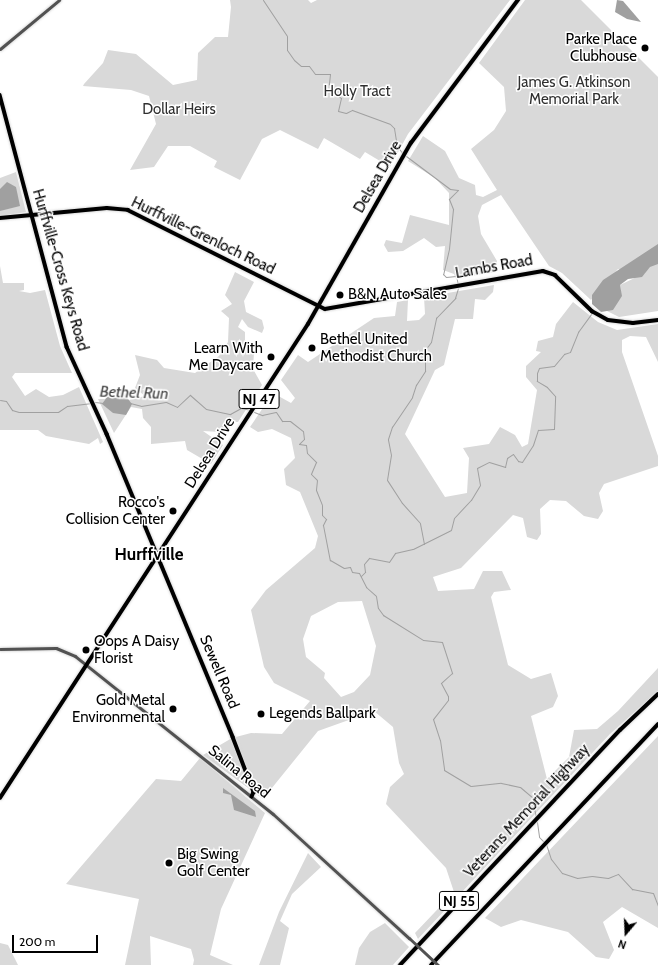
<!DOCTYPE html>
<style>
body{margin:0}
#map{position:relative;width:658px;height:965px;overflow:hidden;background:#fff;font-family:Cabin,sans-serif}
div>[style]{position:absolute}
.green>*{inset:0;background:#d9d9d9}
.water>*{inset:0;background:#a0a0a0}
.stream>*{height:1px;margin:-0.5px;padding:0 0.5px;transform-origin:0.5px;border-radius:0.5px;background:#a0a0a0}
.roads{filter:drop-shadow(0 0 1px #dbdbdb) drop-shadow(0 0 1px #dbdbdb)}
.minor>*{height:3px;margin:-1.5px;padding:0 1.5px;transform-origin:1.5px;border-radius:1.5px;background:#525252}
.major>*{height:3.5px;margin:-1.75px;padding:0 1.75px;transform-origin:1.75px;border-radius:1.75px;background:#000}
.highway>*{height:4px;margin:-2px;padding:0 2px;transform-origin:2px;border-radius:2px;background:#000}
.minor-bridge>*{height:3px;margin:-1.5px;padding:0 1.5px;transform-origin:1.5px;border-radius:1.5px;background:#525252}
.dots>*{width:11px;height:11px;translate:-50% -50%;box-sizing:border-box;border:2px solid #fff;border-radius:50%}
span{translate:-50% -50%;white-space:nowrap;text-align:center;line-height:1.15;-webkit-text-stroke:3px #fff;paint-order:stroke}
.shield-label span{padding:1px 3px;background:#fff;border:1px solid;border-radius:3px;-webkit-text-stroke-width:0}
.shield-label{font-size:14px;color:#000;font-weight:700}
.poi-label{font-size:15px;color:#000}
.right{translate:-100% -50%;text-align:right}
.left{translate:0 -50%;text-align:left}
.park-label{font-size:15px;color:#303030}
.street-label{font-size:15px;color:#000}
.water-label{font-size:16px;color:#414141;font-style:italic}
.quarter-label{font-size:17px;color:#000;font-weight:700}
.north{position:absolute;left:606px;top:913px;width:40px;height:40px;-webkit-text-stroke:3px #fff;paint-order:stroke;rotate:199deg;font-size:11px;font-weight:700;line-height:16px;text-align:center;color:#000}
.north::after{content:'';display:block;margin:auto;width:14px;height:18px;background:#000;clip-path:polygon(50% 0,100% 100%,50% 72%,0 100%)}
.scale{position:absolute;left:12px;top:935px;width:86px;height:18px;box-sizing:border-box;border:2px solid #000;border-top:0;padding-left:5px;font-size:12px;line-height:14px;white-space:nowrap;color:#000;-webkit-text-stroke:3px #fff;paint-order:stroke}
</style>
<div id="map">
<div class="green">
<div style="clip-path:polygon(230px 0,308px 0,311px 3px,317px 0,510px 0,408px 134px,390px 167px,365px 152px,360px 159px,324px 138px,318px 149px,280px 130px,262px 139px,240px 180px,214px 167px,217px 161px,190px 146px,168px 146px,154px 167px,130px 170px,156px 124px,149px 96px,131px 90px,83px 86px,84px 84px,103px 63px,108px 50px,136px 54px,173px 85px,197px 80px,198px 53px,215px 37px,228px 37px,231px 7px)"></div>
<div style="clip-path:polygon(525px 0,581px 0,658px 77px,658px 311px,619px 317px,605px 310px,621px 297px,620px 285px,645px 273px,618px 269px,591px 300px,562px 273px,549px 266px,501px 195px,482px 205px,478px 216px,481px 234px,497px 261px,496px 272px,456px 279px,454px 274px,443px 270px,445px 246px,436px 247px,424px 238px,403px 251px,388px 252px,384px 245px,386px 240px,402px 243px,410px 215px,449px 225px,449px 193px,435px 178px,408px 161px,423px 136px,445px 151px,459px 178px,475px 185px,476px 195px,483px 197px,497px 190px,471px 149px,494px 130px,506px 111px,504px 87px,479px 63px)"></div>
<div style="clip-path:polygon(16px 172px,26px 212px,0 216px,0 178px)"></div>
<div style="clip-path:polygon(0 266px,3px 283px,24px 283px,24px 290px,19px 291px,30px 293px,45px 290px,60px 346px,72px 373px,15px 373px,12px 377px,25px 396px,36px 389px,49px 397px,63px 395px,79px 387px,103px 442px,100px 444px,98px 438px,89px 444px,46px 436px,38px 430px,0 430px)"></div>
<div style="clip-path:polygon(235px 272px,254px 282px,244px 301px,246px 312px,262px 320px,264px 328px,262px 333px,248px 327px,242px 319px,238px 327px,245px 332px,245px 344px,254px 352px,253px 369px,262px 385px,238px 422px,230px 422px,220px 432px,203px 431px,223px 445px,211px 464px,187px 450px,185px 441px,151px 444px,151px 427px,143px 418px,142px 409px,131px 407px,114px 433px,98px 399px,105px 399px,114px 390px,129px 400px,145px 396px,135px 388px,140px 375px,135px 355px,157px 360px,164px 368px,195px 373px,219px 356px,228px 342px,229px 318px,221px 311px,232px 304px,225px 295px)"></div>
<div style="clip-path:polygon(evenodd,494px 285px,493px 292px,485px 300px,475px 299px,473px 319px,455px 319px,444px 365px,435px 370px,405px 434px,445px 497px,467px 493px,469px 458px,463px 448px,489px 444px,500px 427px,515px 435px,522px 447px,528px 444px,537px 390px,526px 377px,526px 366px,541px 352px,536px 351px,538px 341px,553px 337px,556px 324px,573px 302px,598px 322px,617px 330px,658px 324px,658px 362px,646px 337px,630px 336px,622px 340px,622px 352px,658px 456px,658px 466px,604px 484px,599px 493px,603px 511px,598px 519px,584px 516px,566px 501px,550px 500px,540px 509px,541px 534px,537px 540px,527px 537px,523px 518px,513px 515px,461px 568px,433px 577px,438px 591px,474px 589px,483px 571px,502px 571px,511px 590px,494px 592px,491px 597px,508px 665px,531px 679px,551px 673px,558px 696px,553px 707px,531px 716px,547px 779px,569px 757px,574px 730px,597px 729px,618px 711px,658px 668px,658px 691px,610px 734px,418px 939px,415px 933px,454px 892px,446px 868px,386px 804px,390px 787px,404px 774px,399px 763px,393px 727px,374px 711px,318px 731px,263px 799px,203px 755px,232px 738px,251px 733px,282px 734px,310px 701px,274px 683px,264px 667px,251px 610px,266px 590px,315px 548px,318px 536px,300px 492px,286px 485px,284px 469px,295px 458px,291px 438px,272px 429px,258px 432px,250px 427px,273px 393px,291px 403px,295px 398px,281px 380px,298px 355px,308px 362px,374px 318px,395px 316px,397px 302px,408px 300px,407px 321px,419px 320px,425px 314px,424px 297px,494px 285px,362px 601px,376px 646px,370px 675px,354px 692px,341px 697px,324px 678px,325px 673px,306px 657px,303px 639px,311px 616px,338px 602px,362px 601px)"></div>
<div style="clip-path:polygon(658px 736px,658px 928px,622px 907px,603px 922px,614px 950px,609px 959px,596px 957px,568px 932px,521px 920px,501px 927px,485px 918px)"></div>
<div style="clip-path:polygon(200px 758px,265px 813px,221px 909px,210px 955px,233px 965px,193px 965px,194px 960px,191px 949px,150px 936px,151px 965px,125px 965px,139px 899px,66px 884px,156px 779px,181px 781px)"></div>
<div style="clip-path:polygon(308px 853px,321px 867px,292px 894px,280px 921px,289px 928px,280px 965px,259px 965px,279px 912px)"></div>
<div style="clip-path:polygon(385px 923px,409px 947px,393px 965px,355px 965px,359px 948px,370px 932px)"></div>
<div style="clip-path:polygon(0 943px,8px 945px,18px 965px,0 965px)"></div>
</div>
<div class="water">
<div style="clip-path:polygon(617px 0,623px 1px,641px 22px,627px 19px,615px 12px)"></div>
<div style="clip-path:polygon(7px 182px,16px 187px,20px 206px,0 211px,0 189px)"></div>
<div style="clip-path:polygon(658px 244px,658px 264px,650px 267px,642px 277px,628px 279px,620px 285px,622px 296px,613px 310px,601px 312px,592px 304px,592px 295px,603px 280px)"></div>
<div style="clip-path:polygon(117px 390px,124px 394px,132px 404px,126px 415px,113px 413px,102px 404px,110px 393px)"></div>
<div style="clip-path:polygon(223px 788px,255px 811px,256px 817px,234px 810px,231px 795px,223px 793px)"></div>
</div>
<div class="stream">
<div style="left:263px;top:0;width:43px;rotate:56.3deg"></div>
<div style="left:287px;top:36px;width:14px;rotate:90deg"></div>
<div style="left:287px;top:50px;width:12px;rotate:55deg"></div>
<div style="left:294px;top:60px;width:9px;rotate:41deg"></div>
<div style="left:301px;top:66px;width:8px"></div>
<div style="left:309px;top:66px;width:10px;rotate:53deg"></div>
<div style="left:315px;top:74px;width:15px"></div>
<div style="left:330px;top:74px;width:10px;rotate:96deg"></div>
<div style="left:329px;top:84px;width:6px;rotate:39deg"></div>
<div style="left:334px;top:88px;width:4px;rotate:117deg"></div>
<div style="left:332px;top:92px;width:11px;rotate:34deg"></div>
<div style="left:341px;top:98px;width:13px;rotate:103deg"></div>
<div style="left:338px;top:111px;width:8px;rotate:14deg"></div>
<div style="left:346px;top:113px;width:7px;rotate:-27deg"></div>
<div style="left:352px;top:110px;width:40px;rotate:20.2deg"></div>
<div style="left:390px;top:124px;width:6px;rotate:45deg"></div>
<div style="left:394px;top:128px;width:18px;rotate:81deg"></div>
<div style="left:397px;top:146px;width:10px;rotate:53deg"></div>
<div style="left:406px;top:156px;width:55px;rotate:36.9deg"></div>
<div style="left:450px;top:189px;width:8px;rotate:7deg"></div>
<div style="left:458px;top:190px;width:13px;rotate:135deg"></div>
<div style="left:449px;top:199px;width:11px;rotate:68deg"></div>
<div style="left:453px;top:209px;width:40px;rotate:95.7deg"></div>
<div style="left:449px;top:249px;width:26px;rotate:103deg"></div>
<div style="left:443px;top:274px;width:4px;rotate:45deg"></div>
<div style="left:446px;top:277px;width:10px;rotate:-6deg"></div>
<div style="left:456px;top:276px;width:9px;rotate:77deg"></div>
<div style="left:0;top:400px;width:6px;rotate:9deg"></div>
<div style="left:6px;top:401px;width:11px;rotate:56deg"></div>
<div style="left:12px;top:410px;width:7px;rotate:16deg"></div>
<div style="left:19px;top:412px;width:39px"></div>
<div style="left:58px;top:412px;width:11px;rotate:-34deg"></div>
<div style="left:67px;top:406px;width:25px;rotate:-7deg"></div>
<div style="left:95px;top:402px;width:8px;rotate:7deg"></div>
<div style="left:130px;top:403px;width:11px;rotate:15deg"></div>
<div style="left:141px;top:406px;width:25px;rotate:-9deg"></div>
<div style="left:166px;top:402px;width:12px;rotate:24deg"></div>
<div style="left:177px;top:407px;width:18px;rotate:-43deg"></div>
<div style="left:190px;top:395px;width:21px;rotate:41deg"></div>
<div style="left:206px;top:409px;width:25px;rotate:12deg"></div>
<div style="left:230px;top:414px;width:13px;rotate:-29deg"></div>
<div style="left:241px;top:408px;width:10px;rotate:11deg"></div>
<div style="left:254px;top:412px;width:9px;rotate:21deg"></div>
<div style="left:262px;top:415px;width:14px;rotate:-12deg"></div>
<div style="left:276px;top:412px;width:11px;rotate:56deg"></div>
<div style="left:282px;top:421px;width:8px"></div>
<div style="left:290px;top:421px;width:16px;rotate:38deg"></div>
<div style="left:303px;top:431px;width:8px;rotate:83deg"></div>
<div style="left:304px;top:439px;width:7px;rotate:135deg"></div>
<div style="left:299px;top:444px;width:7px;rotate:8deg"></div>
<div style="left:306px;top:445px;width:8px;rotate:83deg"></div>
<div style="left:307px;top:453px;width:13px;rotate:45deg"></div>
<div style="left:316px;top:462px;width:13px;rotate:113deg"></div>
<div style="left:311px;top:474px;width:8px;rotate:45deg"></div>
<div style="left:317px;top:480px;width:10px;rotate:96deg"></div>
<div style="left:316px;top:490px;width:16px;rotate:68deg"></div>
<div style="left:322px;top:505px;width:10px;rotate:90deg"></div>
<div style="left:322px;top:515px;width:6px;rotate:45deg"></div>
<div style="left:326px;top:519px;width:7px;rotate:117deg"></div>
<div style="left:323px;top:525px;width:36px;rotate:79deg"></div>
<div style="left:330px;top:560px;width:16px;rotate:30deg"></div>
<div style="left:344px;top:568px;width:6px;rotate:-9deg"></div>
<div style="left:350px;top:567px;width:5px;rotate:68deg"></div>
<div style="left:352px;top:572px;width:7px;rotate:8deg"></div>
<div style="left:359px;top:573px;width:16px;rotate:63deg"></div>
<div style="left:366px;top:587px;width:13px;rotate:42deg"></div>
<div style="left:376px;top:596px;width:12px;rotate:81deg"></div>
<div style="left:378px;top:608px;width:9px;rotate:54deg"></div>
<div style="left:383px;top:615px;width:47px;rotate:32deg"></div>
<div style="left:423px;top:640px;width:19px;rotate:6deg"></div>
<div style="left:442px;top:642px;width:33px;rotate:72deg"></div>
<div style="left:452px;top:673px;width:15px;rotate:138deg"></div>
<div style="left:441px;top:683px;width:15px;rotate:62deg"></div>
<div style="left:448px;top:696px;width:4px;rotate:90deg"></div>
<div style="left:448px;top:700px;width:24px;rotate:128deg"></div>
<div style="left:433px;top:719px;width:22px;rotate:72deg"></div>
<div style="left:440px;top:740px;width:30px;rotate:82deg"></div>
<div style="left:444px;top:770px;width:31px;rotate:31deg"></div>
<div style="left:471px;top:786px;width:30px;rotate:-6deg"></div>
<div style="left:501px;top:783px;width:19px;rotate:12deg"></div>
<div style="left:520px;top:787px;width:16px;rotate:40deg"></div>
<div style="left:532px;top:797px;width:21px;rotate:79deg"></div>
<div style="left:424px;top:544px;width:21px;rotate:-101deg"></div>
<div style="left:420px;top:523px;width:27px;rotate:-132deg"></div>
<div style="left:402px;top:503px;width:27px;rotate:-123deg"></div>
<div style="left:387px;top:480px;width:25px;rotate:-81deg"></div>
<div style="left:391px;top:455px;width:16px;rotate:-101deg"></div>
<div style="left:388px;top:439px;width:13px;rotate:-72deg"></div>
<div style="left:392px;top:427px;width:36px;rotate:-56deg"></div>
<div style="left:412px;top:397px;width:13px;rotate:-72deg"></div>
<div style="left:416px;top:385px;width:17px;rotate:-57deg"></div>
<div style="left:425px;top:371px;width:21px;rotate:-90deg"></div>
<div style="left:425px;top:350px;width:10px;rotate:-53deg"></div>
<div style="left:431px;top:342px;width:25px;rotate:-78deg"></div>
<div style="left:436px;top:318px;width:28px;rotate:-46deg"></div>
<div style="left:455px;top:298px;width:10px;rotate:-73deg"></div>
<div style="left:361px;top:576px;width:6px;rotate:-45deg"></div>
<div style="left:365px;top:572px;width:8px;rotate:-97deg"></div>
<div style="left:364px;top:564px;width:8px;rotate:-50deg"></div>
<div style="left:369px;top:558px;width:20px;rotate:11deg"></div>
<div style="left:389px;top:562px;width:11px;rotate:-56deg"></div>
<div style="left:395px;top:553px;width:18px;rotate:-13deg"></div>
<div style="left:413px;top:549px;width:42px;rotate:-26.6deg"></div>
<div style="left:451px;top:530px;width:12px;rotate:-76deg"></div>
<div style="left:454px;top:518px;width:25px;rotate:-47deg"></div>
<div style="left:471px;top:500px;width:17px;rotate:-59deg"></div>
<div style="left:480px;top:485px;width:17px;rotate:-100deg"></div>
<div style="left:477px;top:468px;width:13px;rotate:-27deg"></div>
<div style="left:489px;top:462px;width:17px;rotate:17deg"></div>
<div style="left:505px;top:467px;width:9px;rotate:-77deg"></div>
<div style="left:507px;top:458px;width:7px;rotate:-34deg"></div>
<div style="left:513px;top:454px;width:9px;rotate:54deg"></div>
<div style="left:518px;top:461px;width:4px;rotate:14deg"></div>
<div style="left:522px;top:462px;width:20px;rotate:-57deg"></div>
<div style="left:533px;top:445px;width:16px;rotate:-72deg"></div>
<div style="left:538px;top:430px;width:16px;rotate:-4deg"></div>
<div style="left:554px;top:429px;width:33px;rotate:-88deg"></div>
<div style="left:555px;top:396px;width:12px;rotate:-132deg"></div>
<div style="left:547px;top:387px;width:12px;rotate:-149deg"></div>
<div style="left:537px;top:381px;width:8px;rotate:-90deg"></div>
<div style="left:537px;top:373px;width:5px;rotate:-68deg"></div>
<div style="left:539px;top:368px;width:15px;rotate:-8deg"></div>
<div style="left:554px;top:366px;width:16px;rotate:-50deg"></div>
<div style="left:564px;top:354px;width:6px;rotate:-18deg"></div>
<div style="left:570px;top:352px;width:22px;rotate:-68deg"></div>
<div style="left:578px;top:332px;width:24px;rotate:-54deg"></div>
<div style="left:537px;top:822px;width:15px;rotate:82deg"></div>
<div style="left:539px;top:837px;width:7px;rotate:45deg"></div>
<div style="left:546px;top:844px;width:16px;rotate:72deg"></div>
<div style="left:551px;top:859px;width:18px;rotate:52deg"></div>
<div style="left:562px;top:873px;width:16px;rotate:18deg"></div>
<div style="left:577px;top:878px;width:15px;rotate:-8deg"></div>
<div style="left:592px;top:876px;width:16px;rotate:7deg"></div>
<div style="left:608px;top:878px;width:11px;rotate:-22deg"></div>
<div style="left:618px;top:874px;width:21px;rotate:47deg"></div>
<div style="left:632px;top:889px;width:21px;rotate:11deg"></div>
<div style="left:653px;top:893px;width:14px;rotate:69deg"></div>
</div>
<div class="roads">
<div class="minor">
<div style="left:0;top:49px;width:77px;rotate:-39.7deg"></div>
<div style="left:0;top:649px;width:56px;rotate:-1deg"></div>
<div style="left:56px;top:648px;width:21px;rotate:23deg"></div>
<div style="left:75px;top:656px;width:253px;rotate:38.6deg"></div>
<div style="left:273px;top:814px;width:184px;rotate:42.4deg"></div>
</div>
<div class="major">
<div style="left:0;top:95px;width:261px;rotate:75.1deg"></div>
<div style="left:67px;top:347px;width:96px;rotate:65.3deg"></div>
<div style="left:107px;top:434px;width:328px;rotate:67.4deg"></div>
<div style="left:233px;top:737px;width:59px;rotate:69.1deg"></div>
<div style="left:254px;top:792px;width:5px;rotate:112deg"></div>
<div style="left:0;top:218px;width:107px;rotate:-5.3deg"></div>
<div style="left:107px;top:208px;width:21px;rotate:5deg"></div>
<div style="left:128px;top:210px;width:220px;rotate:26.7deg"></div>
<div style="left:325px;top:309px;width:221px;rotate:-9.9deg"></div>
<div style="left:543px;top:271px;width:13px;rotate:18deg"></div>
<div style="left:555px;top:275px;width:52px;rotate:44.2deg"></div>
<div style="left:592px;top:311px;width:18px;rotate:29deg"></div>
<div style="left:608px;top:320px;width:25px;rotate:7deg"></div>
<div style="left:633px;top:323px;width:25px;rotate:-7deg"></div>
<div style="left:0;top:798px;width:565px;rotate:-56.98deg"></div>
<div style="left:308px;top:324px;width:208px;rotate:-60.4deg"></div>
<div style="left:411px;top:143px;width:179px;rotate:-53.2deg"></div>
</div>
<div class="highway">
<div style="left:400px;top:965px;width:322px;rotate:-46.9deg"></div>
<div style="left:620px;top:730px;width:52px;rotate:-43.5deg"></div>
<div style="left:431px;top:965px;width:331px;rotate:-46.7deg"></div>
</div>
</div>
<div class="minor-bridge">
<div style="left:409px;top:938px;width:40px;rotate:43deg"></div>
</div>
<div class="dots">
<div style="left:645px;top:48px;background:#000"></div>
<div style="left:340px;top:295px;background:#000"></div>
<div style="left:312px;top:348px;background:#000"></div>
<div style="left:271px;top:357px;background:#000"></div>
<div style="left:173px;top:511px;background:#000"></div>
<div style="left:86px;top:650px;background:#000"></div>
<div style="left:173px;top:709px;background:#000"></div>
<div style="left:261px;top:714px;background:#000"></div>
<div style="left:169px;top:863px;background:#000"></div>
</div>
<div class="shield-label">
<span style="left:259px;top:399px">NJ 47</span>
<span style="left:459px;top:901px">NJ 55</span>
</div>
<div class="poi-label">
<span class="right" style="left:637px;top:48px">Parke Place<br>Clubhouse</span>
<span class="left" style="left:348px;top:295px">B&amp;N Auto Sales</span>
<span class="left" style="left:320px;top:348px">Bethel United<br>Methodist Church</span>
<span class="right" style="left:263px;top:357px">Learn With<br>Me Daycare</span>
<span class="right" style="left:165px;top:511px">Rocco's<br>Collision Center</span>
<span class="left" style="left:94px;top:650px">Oops A Daisy<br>Florist</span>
<span class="right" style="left:165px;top:709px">Gold Metal<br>Environmental</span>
<span class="left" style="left:269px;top:714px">Legends Ballpark</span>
<span class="left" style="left:177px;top:863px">Big Swing<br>Golf Center</span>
</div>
<div class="park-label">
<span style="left:574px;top:91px">James G. Atkinson<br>Memorial Park</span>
<span style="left:357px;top:92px">Holly Tract</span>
<span style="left:179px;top:110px">Dollar Heirs</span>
</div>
<div class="street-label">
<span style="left:378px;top:177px;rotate:-60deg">Delsea Drive</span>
<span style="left:203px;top:236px;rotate:26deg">Hurffville-Grenloch Road</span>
<span style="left:494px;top:267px;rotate:-10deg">Lambs Road</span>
<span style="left:60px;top:270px;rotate:74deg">Hurffville-Cross Keys Road</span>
<span style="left:210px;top:453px;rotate:-58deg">Delsea Drive</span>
<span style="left:219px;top:672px;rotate:67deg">Sewell Road</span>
<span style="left:239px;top:772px;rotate:39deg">Salina Road</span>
<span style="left:527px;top:811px;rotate:-47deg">Veterans Memorial Highway</span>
</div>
<div class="water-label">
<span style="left:134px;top:393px;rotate:2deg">Bethel Run</span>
</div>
<div class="quarter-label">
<span style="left:149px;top:555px">Hurffville</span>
</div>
<div class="north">N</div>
<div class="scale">200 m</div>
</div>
